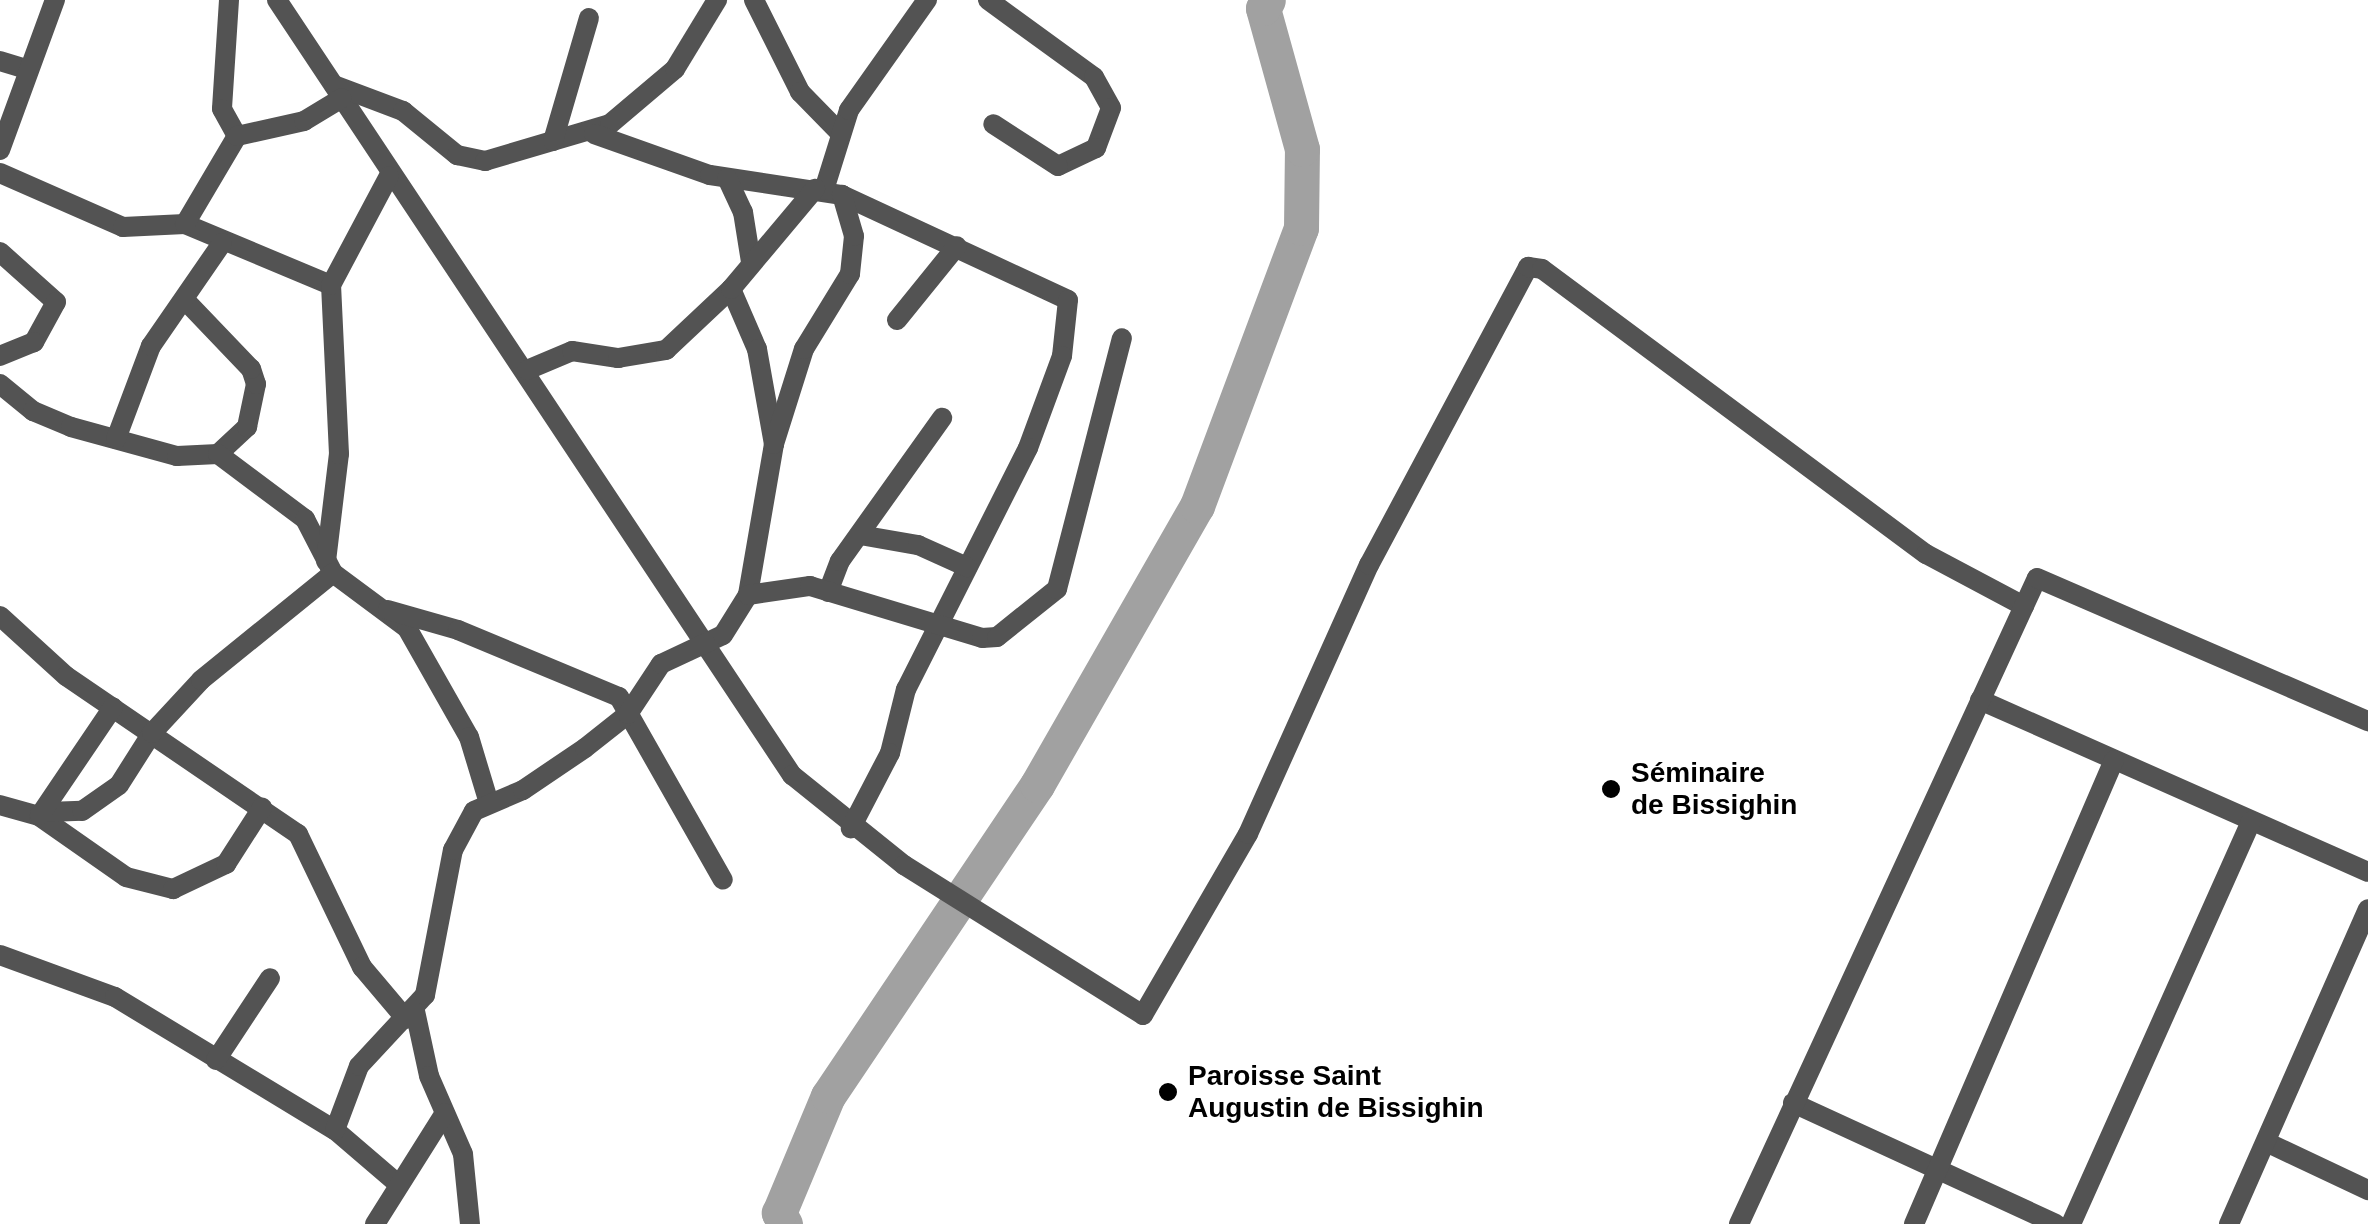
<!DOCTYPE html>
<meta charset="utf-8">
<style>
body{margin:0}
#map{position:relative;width:2368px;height:1224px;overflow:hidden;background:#fff;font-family:Arial,sans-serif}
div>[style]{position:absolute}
.river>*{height:35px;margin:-17.5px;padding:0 17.5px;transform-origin:17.5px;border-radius:17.5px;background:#a1a1a1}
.minor>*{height:20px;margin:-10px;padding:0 10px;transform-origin:10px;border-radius:10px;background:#535353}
.dots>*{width:28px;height:28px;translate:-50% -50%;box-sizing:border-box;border:5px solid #fff;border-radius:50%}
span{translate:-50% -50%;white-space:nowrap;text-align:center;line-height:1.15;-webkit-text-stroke:8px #fff;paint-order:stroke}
.poi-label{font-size:28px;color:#000;font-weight:700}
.left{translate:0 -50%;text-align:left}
</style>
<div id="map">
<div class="river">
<div style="left:785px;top:1224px;width:13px;rotate:-119deg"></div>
<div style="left:779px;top:1213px;width:127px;rotate:-67.3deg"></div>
<div style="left:828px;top:1096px;width:375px;rotate:-56.1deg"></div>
<div style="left:1037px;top:785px;width:322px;rotate:-60.2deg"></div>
<div style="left:1197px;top:506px;width:297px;rotate:-69.5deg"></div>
<div style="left:1301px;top:228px;width:79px;rotate:-89.3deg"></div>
<div style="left:1302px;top:149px;width:146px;rotate:-105.5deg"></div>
<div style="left:1263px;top:8px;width:9px;rotate:-58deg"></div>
</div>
<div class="minor">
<div style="left:229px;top:0;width:109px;rotate:93.7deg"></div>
<div style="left:222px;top:109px;width:31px;rotate:61deg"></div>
<div style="left:277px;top:0;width:931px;rotate:56.4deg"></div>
<div style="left:792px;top:775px;width:144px;rotate:38.8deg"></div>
<div style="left:904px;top:865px;width:282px;rotate:32.1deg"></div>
<div style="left:1143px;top:1015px;width:209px;rotate:-59.9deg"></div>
<div style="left:1248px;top:834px;width:295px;rotate:-65.8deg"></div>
<div style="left:1369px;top:565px;width:338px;rotate:-61.9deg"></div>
<div style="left:1528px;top:267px;width:14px;rotate:8deg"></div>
<div style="left:1542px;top:269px;width:478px;rotate:36.6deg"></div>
<div style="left:1926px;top:554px;width:111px;rotate:28deg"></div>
<div style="left:754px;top:0;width:103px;rotate:63.4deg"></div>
<div style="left:800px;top:92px;width:56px;rotate:45.7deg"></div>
<div style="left:988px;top:0;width:131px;rotate:36deg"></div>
<div style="left:1094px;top:77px;width:35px;rotate:61deg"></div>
<div style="left:1111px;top:108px;width:43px;rotate:110.6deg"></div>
<div style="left:1096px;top:148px;width:42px;rotate:154.7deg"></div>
<div style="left:1058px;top:166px;width:77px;rotate:-147.1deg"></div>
<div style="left:0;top:61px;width:30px;rotate:17deg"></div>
<div style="left:334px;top:85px;width:74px;rotate:20.6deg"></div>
<div style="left:403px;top:111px;width:70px;rotate:39.2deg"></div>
<div style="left:457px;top:155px;width:29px;rotate:12deg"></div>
<div style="left:485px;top:161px;width:130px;rotate:-16.5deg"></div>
<div style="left:610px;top:124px;width:85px;rotate:-40.2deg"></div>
<div style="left:675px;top:69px;width:81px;rotate:-58.7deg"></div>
<div style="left:594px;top:134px;width:123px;rotate:19.5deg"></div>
<div style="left:710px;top:175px;width:134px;rotate:8.6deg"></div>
<div style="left:842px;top:195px;width:249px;rotate:24.9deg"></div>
<div style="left:1068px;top:300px;width:56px;rotate:96.1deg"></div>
<div style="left:1062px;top:356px;width:98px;rotate:110.3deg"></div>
<div style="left:1028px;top:448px;width:270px;rotate:116.8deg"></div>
<div style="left:906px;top:689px;width:66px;rotate:104deg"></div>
<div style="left:890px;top:753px;width:85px;rotate:117.5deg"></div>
<div style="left:553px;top:141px;width:128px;rotate:-73.7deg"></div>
<div style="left:0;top:150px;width:160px;rotate:-69.9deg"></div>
<div style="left:0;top:173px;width:134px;rotate:23.7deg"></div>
<div style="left:123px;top:227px;width:62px;rotate:-2.8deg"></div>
<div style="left:185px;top:224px;width:158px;rotate:22.7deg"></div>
<div style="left:727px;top:178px;width:38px;rotate:65deg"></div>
<div style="left:743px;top:212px;width:51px;rotate:80.9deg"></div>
<div style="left:824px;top:190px;width:84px;rotate:-72.6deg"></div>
<div style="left:849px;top:110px;width:135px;rotate:-54.7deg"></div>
<div style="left:185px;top:224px;width:102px;rotate:-59.4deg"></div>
<div style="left:237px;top:136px;width:69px;rotate:-12.6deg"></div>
<div style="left:304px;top:121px;width:44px;rotate:-31.2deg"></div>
<div style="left:0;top:252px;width:75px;rotate:41.8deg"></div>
<div style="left:56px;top:302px;width:46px;rotate:118.8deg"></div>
<div style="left:34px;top:342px;width:37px;rotate:158deg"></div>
<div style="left:731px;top:289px;width:65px;rotate:66.6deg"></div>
<div style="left:757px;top:349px;width:97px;rotate:79.9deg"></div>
<div style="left:774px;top:444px;width:153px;rotate:99.8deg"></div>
<div style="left:897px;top:320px;width:95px;rotate:-51deg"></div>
<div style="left:527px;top:370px;width:49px;rotate:-22.9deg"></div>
<div style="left:572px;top:351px;width:47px;rotate:8.7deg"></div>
<div style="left:618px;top:358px;width:49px;rotate:-9.5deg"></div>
<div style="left:666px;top:350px;width:89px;rotate:-43.2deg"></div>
<div style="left:731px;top:289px;width:131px;rotate:-50deg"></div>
<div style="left:0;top:384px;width:43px;rotate:39.3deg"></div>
<div style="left:33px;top:411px;width:41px;rotate:22.8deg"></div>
<div style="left:71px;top:427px;width:110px;rotate:15.3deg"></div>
<div style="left:177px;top:456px;width:41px;rotate:-2.8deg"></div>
<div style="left:218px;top:454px;width:40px;rotate:-43deg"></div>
<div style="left:247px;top:427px;width:44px;rotate:-78.2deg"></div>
<div style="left:256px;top:384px;width:16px;rotate:-108deg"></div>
<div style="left:251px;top:369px;width:94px;rotate:-133.7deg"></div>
<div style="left:116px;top:439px;width:99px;rotate:-69.4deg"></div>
<div style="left:151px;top:346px;width:125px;rotate:-55.4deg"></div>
<div style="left:774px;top:444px;width:100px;rotate:-72.5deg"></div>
<div style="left:804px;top:349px;width:88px;rotate:-58.5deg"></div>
<div style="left:850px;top:274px;width:38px;rotate:-84deg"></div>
<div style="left:854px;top:236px;width:43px;rotate:-106.3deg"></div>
<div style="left:218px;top:454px;width:109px;rotate:36.8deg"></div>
<div style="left:305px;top:519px;width:61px;rotate:62.6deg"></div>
<div style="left:333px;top:573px;width:92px;rotate:36.6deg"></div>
<div style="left:407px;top:628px;width:125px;rotate:60.4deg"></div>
<div style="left:469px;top:737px;width:66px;rotate:73.2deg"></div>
<div style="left:860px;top:535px;width:59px;rotate:9.8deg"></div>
<div style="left:918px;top:545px;width:54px;rotate:24.2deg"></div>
<div style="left:326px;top:561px;width:108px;rotate:-83.1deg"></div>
<div style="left:339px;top:454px;width:169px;rotate:-92.7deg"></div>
<div style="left:331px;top:285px;width:123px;rotate:-62deg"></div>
<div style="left:828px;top:592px;width:33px;rotate:-69deg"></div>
<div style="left:840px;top:561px;width:176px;rotate:-54.5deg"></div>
<div style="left:388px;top:610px;width:73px;rotate:15.9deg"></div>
<div style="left:458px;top:630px;width:174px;rotate:22.6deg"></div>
<div style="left:619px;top:697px;width:210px;rotate:60.4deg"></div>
<div style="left:0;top:616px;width:89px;rotate:42.3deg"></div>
<div style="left:66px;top:676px;width:281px;rotate:34.3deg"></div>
<div style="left:298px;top:834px;width:148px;rotate:64.3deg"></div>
<div style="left:362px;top:967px;width:68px;rotate:49.8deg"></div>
<div style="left:1980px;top:700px;width:424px;rotate:23.9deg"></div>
<div style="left:0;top:805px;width:41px;rotate:15.8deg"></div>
<div style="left:39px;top:816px;width:106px;rotate:35deg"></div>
<div style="left:126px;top:877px;width:49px;rotate:14.3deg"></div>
<div style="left:173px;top:889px;width:59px;rotate:-25.3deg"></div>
<div style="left:226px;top:864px;width:67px;rotate:-57.3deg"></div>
<div style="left:47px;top:812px;width:35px;rotate:-2deg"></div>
<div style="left:82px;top:811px;width:45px;rotate:-35.1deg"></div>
<div style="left:119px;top:785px;width:62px;rotate:-57.6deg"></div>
<div style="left:152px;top:733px;width:72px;rotate:-47.2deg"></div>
<div style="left:201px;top:680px;width:170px;rotate:-39deg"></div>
<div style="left:40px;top:815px;width:130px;rotate:-55.9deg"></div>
<div style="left:0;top:955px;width:122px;rotate:20.1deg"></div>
<div style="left:115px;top:997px;width:257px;rotate:31.2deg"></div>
<div style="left:335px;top:1130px;width:83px;rotate:40.6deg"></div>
<div style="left:415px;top:1011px;width:66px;rotate:77.8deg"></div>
<div style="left:429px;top:1076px;width:85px;rotate:66.4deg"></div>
<div style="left:463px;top:1154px;width:70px;rotate:84.3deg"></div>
<div style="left:216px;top:1060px;width:98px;rotate:-56.6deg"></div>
<div style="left:1793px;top:1103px;width:289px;rotate:24.7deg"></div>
<div style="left:335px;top:1130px;width:68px;rotate:-69.4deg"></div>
<div style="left:359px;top:1066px;width:97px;rotate:-47.1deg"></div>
<div style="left:425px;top:995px;width:148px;rotate:-79.1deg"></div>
<div style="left:453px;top:850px;width:44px;rotate:-61.7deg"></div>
<div style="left:474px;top:811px;width:53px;rotate:-23.2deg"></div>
<div style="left:523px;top:790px;width:75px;rotate:-34.1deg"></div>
<div style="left:585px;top:748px;width:55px;rotate:-38.3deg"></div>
<div style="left:628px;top:714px;width:60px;rotate:-56.6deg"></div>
<div style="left:661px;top:664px;width:68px;rotate:-25.1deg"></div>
<div style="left:723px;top:635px;width:47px;rotate:-58deg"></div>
<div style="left:748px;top:595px;width:63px;rotate:-8.3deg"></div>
<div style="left:810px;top:586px;width:180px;rotate:16.8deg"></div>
<div style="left:982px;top:638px;width:15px;rotate:-4deg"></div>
<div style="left:997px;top:637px;width:77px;rotate:-38.7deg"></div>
<div style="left:1057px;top:589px;width:259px;rotate:-75.5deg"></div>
<div style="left:2266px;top:1142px;width:113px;rotate:25.2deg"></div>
<div style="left:375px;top:1224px;width:131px;rotate:-57.8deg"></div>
<div style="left:1739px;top:1224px;width:711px;rotate:-65.24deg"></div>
<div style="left:2037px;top:578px;width:361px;rotate:23.4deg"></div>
<div style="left:1914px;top:1224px;width:505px;rotate:-66.68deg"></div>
<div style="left:2071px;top:1224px;width:441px;rotate:-65.9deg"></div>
<div style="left:2229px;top:1224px;width:344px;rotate:-66.2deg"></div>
</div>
<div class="dots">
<div style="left:1611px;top:789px;background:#000"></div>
<div style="left:1168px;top:1092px;background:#000"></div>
</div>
<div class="poi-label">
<span class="left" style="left:1631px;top:789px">Séminaire<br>de Bissighin</span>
<span class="left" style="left:1188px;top:1092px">Paroisse Saint<br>Augustin de Bissighin</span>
</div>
</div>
